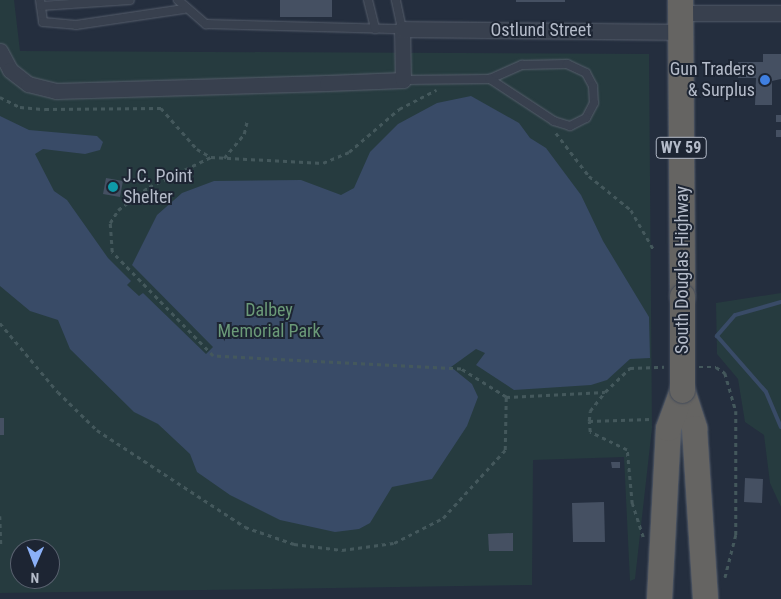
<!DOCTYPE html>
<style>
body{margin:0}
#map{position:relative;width:781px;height:599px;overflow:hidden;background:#242e3e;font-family:"Roboto Condensed",sans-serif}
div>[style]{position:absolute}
.green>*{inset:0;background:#263b3f}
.water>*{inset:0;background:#394b67}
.stream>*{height:4px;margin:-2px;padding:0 2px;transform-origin:2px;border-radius:2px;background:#394b67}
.building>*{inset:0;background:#455062}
.path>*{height:2.5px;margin-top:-1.25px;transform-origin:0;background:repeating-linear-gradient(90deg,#44585c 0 4px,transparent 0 8px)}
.roads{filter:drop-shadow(0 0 1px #565e6c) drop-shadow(0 0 1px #565e6c)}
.service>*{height:8px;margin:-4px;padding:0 4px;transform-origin:4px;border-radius:4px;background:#38404e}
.minor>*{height:15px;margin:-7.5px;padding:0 7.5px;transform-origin:7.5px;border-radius:7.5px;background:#38404e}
.trunk>*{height:25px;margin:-12.5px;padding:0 12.5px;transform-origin:12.5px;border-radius:12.5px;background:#656462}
.bridges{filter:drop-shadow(0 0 1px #434b59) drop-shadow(0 0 1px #434b59)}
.trunk-bridge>*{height:25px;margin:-12.5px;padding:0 12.5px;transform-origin:12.5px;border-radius:12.5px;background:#656462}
.dots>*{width:14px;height:14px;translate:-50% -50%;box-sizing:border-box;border:2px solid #1d2533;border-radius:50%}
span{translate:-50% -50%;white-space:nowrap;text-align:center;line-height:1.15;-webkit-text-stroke:4px #1d2533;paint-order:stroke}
.shield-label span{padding:1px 4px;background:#1d2533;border:1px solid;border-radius:4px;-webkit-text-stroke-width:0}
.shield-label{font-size:16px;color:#b4bbc9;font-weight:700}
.street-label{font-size:18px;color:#b4bbc9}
.poi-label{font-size:18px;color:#b4bbc9}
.right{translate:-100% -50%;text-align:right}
.left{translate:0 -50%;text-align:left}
.park-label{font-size:18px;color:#6b9a78}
.north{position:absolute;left:10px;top:539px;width:50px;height:50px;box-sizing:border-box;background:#1d2533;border:1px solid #59616f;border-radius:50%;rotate:181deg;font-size:14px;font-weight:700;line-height:20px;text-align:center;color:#b4bbc9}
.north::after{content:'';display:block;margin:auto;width:18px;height:22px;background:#8bb0f7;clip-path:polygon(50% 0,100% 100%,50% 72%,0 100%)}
</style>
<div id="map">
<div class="green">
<div style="clip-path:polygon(evenodd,0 0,14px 0,20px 51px,649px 54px,652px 428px,635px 579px,630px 581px,624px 457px,533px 460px,532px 585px,0 593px,0 0,20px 549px,50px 549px,50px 579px,20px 579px,20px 549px)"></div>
<div style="clip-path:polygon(781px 293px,781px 507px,770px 483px,764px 435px,745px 422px,738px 379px,717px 354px,716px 303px)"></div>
</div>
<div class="water">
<div style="clip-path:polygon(471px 96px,519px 123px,530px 138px,546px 148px,581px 195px,603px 241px,649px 317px,650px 358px,630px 359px,607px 380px,591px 385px,514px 390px,476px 365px,485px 353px,476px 349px,451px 367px,472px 384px,478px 397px,467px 426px,432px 479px,392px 487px,370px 523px,359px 529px,335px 532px,280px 520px,230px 495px,197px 472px,190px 454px,158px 424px,134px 412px,70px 349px,58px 320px,30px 311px,0 286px,0 116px,29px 130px,97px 136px,103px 142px,100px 150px,85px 154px,43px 149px,35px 154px,54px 191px,67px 200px,108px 258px,131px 281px,127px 285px,139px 296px,143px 293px,206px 354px,213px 347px,132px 265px,157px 215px,182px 193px,214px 181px,301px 180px,341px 195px,354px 188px,370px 152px,398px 124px,437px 103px)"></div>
</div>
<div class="stream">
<div style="left:781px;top:302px;width:48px;rotate:164.2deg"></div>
<div style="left:735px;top:315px;width:28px;rotate:131deg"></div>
<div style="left:717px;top:336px;width:74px;rotate:48.8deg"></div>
<div style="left:766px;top:392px;width:38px;rotate:67deg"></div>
</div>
<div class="building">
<div style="clip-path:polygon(280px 0,332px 0,332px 17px,280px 17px)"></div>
<div style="clip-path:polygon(516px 0,565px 0,565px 2px,516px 2px)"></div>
<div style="clip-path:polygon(763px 54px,781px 54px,781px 79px,772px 81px,772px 105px,755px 105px,756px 78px,738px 78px,738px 62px,763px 62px)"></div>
<div style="clip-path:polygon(776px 115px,781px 115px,781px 122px,776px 122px)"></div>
<div style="clip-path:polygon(776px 130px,781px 130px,781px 137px,776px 137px)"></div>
<div style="clip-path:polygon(106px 178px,123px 181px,120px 197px,103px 194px)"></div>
<div style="clip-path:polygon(0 418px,4px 418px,4px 435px,0 435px)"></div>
<div style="clip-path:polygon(611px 462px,620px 462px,620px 468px,612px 468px)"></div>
<div style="clip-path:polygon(745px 478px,763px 479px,762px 503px,744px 502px)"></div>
<div style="clip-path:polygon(604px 502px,605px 542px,573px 542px,572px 503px)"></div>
<div style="clip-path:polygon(513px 533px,513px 551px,489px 551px,488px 534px)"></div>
</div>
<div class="path">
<div style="left:0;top:97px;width:22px;rotate:27deg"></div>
<div style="left:20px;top:107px;width:25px;rotate:5deg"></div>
<div style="left:45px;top:109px;width:116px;rotate:-0.5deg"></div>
<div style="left:161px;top:108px;width:55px;rotate:48.7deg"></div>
<div style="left:197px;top:149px;width:16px;rotate:30deg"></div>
<div style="left:211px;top:157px;width:112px;rotate:3.1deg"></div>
<div style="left:323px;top:163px;width:28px;rotate:-23deg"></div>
<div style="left:349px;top:152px;width:66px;rotate:-40.7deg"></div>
<div style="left:399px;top:109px;width:42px;rotate:-27.2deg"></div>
<div style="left:556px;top:133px;width:54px;rotate:52.5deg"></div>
<div style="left:589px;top:176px;width:54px;rotate:39deg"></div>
<div style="left:631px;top:210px;width:46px;rotate:60.1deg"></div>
<div style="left:224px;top:158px;width:31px;rotate:-50deg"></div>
<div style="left:244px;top:134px;width:13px;rotate:-77deg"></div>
<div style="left:0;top:323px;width:90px;rotate:50deg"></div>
<div style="left:58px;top:392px;width:54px;rotate:44.3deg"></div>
<div style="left:97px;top:430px;width:177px;rotate:33.2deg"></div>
<div style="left:245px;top:527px;width:52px;rotate:19.1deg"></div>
<div style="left:294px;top:544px;width:48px;rotate:7.1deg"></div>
<div style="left:342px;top:550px;width:52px;rotate:-7.7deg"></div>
<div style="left:394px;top:543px;width:55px;rotate:-27deg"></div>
<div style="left:443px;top:518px;width:92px;rotate:-47.6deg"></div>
<div style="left:505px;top:450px;width:53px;rotate:-88.9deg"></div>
<div style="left:506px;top:397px;width:53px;rotate:-148.1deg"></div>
<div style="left:461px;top:369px;width:248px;rotate:-177deg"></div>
<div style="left:213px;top:356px;width:145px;rotate:-134.2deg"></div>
<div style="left:112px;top:252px;width:29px;rotate:-94deg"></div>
<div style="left:110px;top:223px;width:15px;rotate:-58deg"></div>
<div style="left:118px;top:210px;width:39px;rotate:-37deg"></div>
<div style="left:149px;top:187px;width:69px;rotate:-25.8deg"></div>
<div style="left:699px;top:367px;width:17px"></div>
<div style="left:716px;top:367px;width:11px;rotate:34deg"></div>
<div style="left:725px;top:373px;width:40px;rotate:74deg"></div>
<div style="left:736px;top:411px;width:124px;rotate:90deg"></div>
<div style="left:736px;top:535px;width:44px;rotate:104.3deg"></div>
<div style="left:506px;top:397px;width:99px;rotate:-2.9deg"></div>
<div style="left:589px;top:421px;width:62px;rotate:-1.8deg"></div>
<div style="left:0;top:516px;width:28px;rotate:88deg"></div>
<div style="left:643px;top:537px;width:35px;rotate:-108deg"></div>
<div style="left:632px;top:504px;width:54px;rotate:-95.3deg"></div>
<div style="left:627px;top:450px;width:41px;rotate:-154.1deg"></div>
<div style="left:590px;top:432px;width:11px;rotate:-95deg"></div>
<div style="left:589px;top:421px;width:10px;rotate:-84deg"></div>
<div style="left:590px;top:411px;width:24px;rotate:-52deg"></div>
<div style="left:605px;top:392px;width:35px;rotate:-44deg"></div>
<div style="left:630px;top:368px;width:34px;rotate:-2deg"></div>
</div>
<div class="roads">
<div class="service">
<div style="left:40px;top:0;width:22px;rotate:82deg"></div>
<div style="left:43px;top:22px;width:33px;rotate:5deg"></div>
<div style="left:76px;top:25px;width:109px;rotate:-8.4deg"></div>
<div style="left:178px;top:0;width:37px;rotate:41deg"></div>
<div style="left:206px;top:24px;width:196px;rotate:1.5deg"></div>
<div style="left:402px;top:29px;width:30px;rotate:-102deg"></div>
<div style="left:368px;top:0;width:30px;rotate:76deg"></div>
<div style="left:41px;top:6px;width:89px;rotate:-3.9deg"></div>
<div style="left:403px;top:80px;width:87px;rotate:-0.7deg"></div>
<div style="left:490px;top:79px;width:35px;rotate:-24deg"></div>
<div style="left:522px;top:65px;width:45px;rotate:-1.3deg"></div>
<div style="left:567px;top:64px;width:21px;rotate:25deg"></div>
<div style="left:586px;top:73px;width:15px;rotate:62deg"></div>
<div style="left:593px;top:86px;width:17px;rotate:87deg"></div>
<div style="left:594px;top:103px;width:17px;rotate:118deg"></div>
<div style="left:586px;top:118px;width:18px;rotate:153deg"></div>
<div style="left:570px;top:126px;width:17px;rotate:-163deg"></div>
<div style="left:554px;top:121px;width:77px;rotate:-146.7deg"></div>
</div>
<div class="minor">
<div style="left:680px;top:13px;width:101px"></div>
<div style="left:0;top:51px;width:21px;rotate:62deg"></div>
<div style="left:10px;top:70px;width:23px;rotate:38deg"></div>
<div style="left:28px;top:84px;width:29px;rotate:14deg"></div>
<div style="left:56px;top:91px;width:271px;rotate:-1.7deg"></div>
<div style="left:327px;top:83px;width:76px;rotate:-2.3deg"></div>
<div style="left:403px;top:80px;width:51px;rotate:-91.1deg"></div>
<div style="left:402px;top:29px;width:278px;rotate:0.6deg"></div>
</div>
<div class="trunk">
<div style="left:680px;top:0;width:296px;rotate:89.6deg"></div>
<div style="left:682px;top:390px;width:40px;rotate:72deg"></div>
<div style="left:694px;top:428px;width:171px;rotate:86.3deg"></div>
<div style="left:659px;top:599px;width:171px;rotate:-87deg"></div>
<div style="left:668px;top:428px;width:40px;rotate:-69.8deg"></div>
</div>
</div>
<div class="bridges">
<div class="trunk-bridge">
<div style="left:682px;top:296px;width:94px;rotate:90deg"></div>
</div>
</div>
<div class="dots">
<div style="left:765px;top:80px;background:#3f7fe0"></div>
<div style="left:113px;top:187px;background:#0f9aa8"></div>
</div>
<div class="shield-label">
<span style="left:681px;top:148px">WY 59</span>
</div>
<div class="street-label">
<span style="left:541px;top:30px">Ostlund Street</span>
<span style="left:682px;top:270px;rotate:-90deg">South Douglas Highway</span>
</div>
<div class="poi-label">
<span class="right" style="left:755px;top:80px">Gun Traders<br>&amp; Surplus</span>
<span class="left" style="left:123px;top:187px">J.C. Point<br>Shelter</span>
</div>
<div class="park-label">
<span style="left:269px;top:321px">Dalbey<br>Memorial Park</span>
</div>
<div class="north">N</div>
</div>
